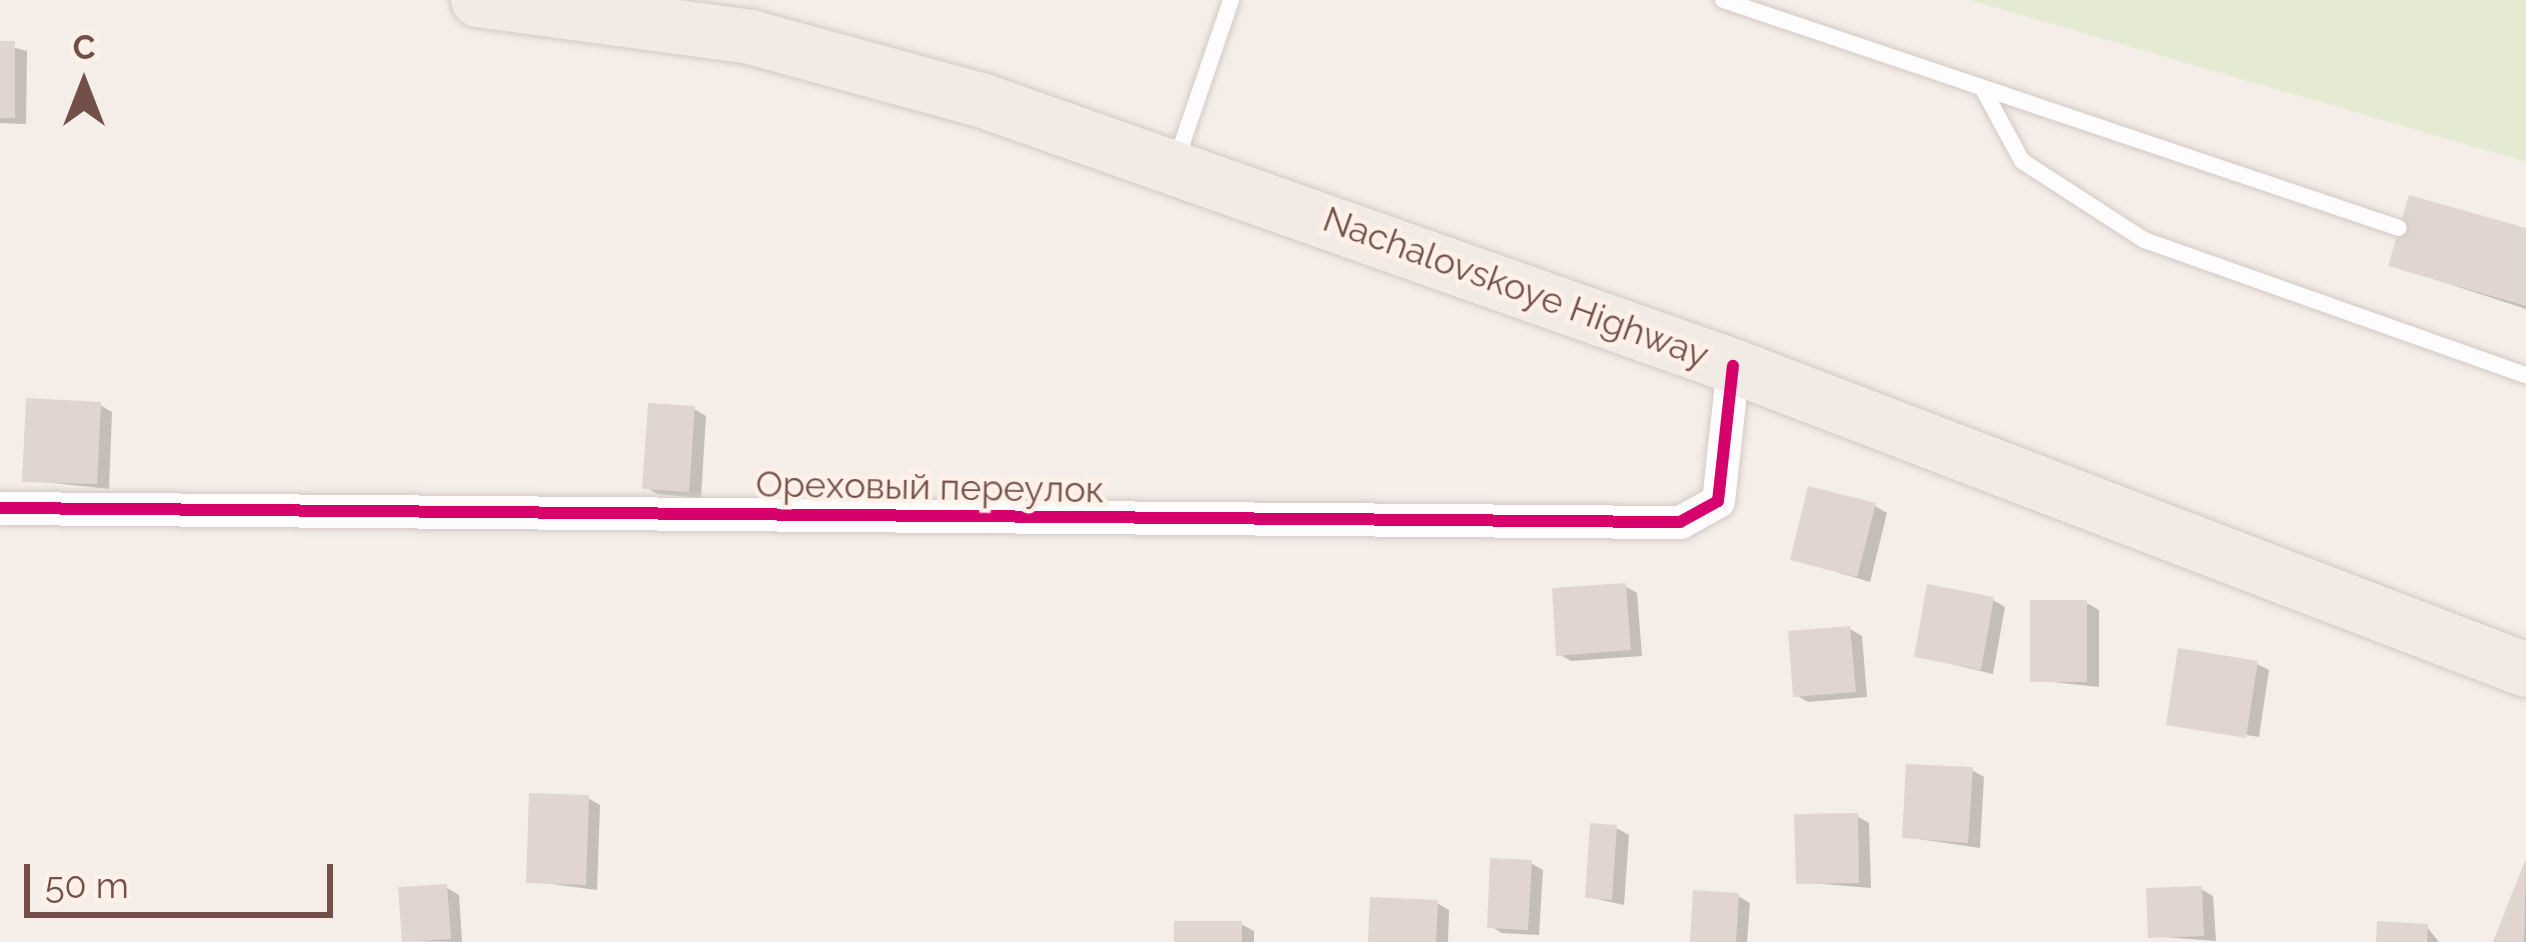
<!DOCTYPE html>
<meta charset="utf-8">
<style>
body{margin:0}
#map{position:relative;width:2526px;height:942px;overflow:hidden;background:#f5eee8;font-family:Raleway,sans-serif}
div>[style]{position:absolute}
.green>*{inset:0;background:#e5ebd3}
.shadow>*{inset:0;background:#0003}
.building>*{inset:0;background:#e1d5d0}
.roads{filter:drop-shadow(0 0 3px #d4c9c5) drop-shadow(0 0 3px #d4c9c5)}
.lane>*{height:16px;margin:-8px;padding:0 8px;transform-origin:8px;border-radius:8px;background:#fefcfc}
.street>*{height:33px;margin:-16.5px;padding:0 16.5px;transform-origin:16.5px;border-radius:16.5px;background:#fefcfc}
.primary>*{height:54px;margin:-27px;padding:0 27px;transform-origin:27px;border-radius:27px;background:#f2eae4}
.cycleway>*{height:12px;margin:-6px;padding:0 6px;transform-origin:6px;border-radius:6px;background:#d6006c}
span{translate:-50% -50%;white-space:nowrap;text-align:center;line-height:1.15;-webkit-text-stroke:9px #fff1e7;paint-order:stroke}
.street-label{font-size:36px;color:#725049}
.north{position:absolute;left:24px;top:24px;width:120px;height:120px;-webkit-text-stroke:9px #fff1e7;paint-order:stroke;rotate:0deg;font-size:33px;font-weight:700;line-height:48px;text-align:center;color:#725049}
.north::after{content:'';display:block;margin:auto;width:42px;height:54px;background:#725049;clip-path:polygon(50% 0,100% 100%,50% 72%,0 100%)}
.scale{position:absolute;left:24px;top:864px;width:309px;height:54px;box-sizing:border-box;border:6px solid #725049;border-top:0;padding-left:15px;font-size:36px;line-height:42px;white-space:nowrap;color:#725049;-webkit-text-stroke:9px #fff1e7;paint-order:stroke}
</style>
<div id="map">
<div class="green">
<div style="clip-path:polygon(1970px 0,2526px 0,2526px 162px)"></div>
</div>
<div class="shadow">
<div style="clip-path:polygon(0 44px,27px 51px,26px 124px,0 123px)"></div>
<div style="clip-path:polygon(2526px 231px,2526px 309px,2391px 265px)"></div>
<div style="clip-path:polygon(100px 405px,112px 412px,109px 489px,26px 480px)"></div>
<div style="clip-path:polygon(694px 409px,706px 416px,701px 498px,657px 494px,645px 487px)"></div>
<div style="clip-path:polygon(1875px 506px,1887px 513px,1870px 582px,1793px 559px)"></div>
<div style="clip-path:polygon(1625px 586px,1637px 593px,1642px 656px,1571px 661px,1559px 654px)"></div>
<div style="clip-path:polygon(1993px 600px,2005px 607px,1993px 674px,1917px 656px)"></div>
<div style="clip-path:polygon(2087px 603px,2099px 610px,2099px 687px,2033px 680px)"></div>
<div style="clip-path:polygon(1850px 629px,1862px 636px,1867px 697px,1808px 702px,1796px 695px)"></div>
<div style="clip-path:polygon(2257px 664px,2269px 670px,2259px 737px,2169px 723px)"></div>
<div style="clip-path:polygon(1972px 770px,1984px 777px,1980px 848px,1905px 837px)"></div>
<div style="clip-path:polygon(588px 798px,600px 805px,597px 890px,529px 881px)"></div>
<div style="clip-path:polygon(1857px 816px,1869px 823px,1871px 888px,1799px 882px)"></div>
<div style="clip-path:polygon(1616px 828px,1629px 835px,1624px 905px,1588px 897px)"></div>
<div style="clip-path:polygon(1531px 863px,1543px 870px,1539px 935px,1502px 933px,1490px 926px)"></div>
<div style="clip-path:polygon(2526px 865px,2526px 942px,2496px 942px)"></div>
<div style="clip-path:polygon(447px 888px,459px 895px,462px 942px,405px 941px)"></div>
<div style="clip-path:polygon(2201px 889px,2213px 896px,2216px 941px,2151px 936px)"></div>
<div style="clip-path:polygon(1738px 896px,1750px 903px,1747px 942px,1693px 942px)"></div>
<div style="clip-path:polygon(1437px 903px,1449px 910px,1448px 942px,1371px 942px)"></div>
<div style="clip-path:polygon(1241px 924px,1254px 931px,1254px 942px,1177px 942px)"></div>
<div style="clip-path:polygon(2427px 927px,2439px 942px,2379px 942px)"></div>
</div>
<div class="building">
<div style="clip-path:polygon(0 41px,15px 41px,15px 118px,0 118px)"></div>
<div style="clip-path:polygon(2409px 195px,2526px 228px,2526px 306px,2388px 266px)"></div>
<div style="clip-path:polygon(26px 398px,101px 402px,97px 484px,22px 482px)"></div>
<div style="clip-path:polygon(648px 403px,695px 406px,689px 492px,642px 489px)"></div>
<div style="clip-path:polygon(1808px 486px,1876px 503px,1857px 577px,1790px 560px)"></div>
<div style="clip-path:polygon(1626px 583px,1631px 650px,1556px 656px,1552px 588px)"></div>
<div style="clip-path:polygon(1927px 584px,1994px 597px,1981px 670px,1914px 657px)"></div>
<div style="clip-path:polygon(2030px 600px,2087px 600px,2087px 682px,2030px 682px)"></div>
<div style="clip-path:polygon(1850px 626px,1856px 692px,1793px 697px,1788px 631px)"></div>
<div style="clip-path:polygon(2178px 648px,2258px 661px,2246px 738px,2166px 725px)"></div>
<div style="clip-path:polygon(1906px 764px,1973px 767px,1968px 843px,1902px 838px)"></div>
<div style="clip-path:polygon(529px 793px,589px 795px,586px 885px,526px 883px)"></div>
<div style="clip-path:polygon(1858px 813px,1859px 883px,1796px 884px,1794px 814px)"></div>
<div style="clip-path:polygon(1590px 823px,1617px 825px,1612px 900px,1585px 898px)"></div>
<div style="clip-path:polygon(1490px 858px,1532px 860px,1528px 930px,1487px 928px)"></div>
<div style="clip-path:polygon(2526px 858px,2524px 942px,2493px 942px)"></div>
<div style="clip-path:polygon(447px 884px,451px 939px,402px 942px,398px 887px)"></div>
<div style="clip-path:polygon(2202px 886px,2204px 936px,2148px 938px,2146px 888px)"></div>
<div style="clip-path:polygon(1693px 890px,1739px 893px,1736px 942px,1690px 942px)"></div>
<div style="clip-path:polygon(1370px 897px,1438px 900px,1436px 942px,1368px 942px)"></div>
<div style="clip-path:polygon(1174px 921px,1242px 921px,1242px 942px,1174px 942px)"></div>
<div style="clip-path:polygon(2377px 921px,2428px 924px,2427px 942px,2376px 942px)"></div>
</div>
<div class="roads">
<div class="lane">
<div style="left:1723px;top:0;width:713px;rotate:18.64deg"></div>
<div style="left:1984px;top:91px;width:80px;rotate:61.5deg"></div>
<div style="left:2022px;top:161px;width:145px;rotate:32.9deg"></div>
<div style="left:2144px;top:240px;width:405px;rotate:19.5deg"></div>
<div style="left:1175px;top:164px;width:173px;rotate:-71.1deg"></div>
</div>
<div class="street">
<div style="left:0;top:508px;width:1680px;rotate:0.48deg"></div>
<div style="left:1680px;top:522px;width:43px;rotate:-28.9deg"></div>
<div style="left:1718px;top:501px;width:136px;rotate:-83.7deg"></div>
</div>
<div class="primary">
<div style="left:478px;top:0;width:275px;rotate:7.7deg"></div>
<div style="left:750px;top:37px;width:239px;rotate:15.3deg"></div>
<div style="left:981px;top:100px;width:798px;rotate:19.48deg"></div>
<div style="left:1733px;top:366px;width:849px;rotate:20.97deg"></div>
</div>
</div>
<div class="cycleway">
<div style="left:0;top:508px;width:1680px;rotate:0.48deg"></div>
<div style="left:1680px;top:522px;width:43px;rotate:-28.9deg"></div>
<div style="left:1718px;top:501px;width:136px;rotate:-83.7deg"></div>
</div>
<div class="street-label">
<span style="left:1516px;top:287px;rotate:20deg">Nachalovskoye Highway</span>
<span style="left:930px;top:487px;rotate:1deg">Ореховый переулок</span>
</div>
<div class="north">С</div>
<div class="scale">50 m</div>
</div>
